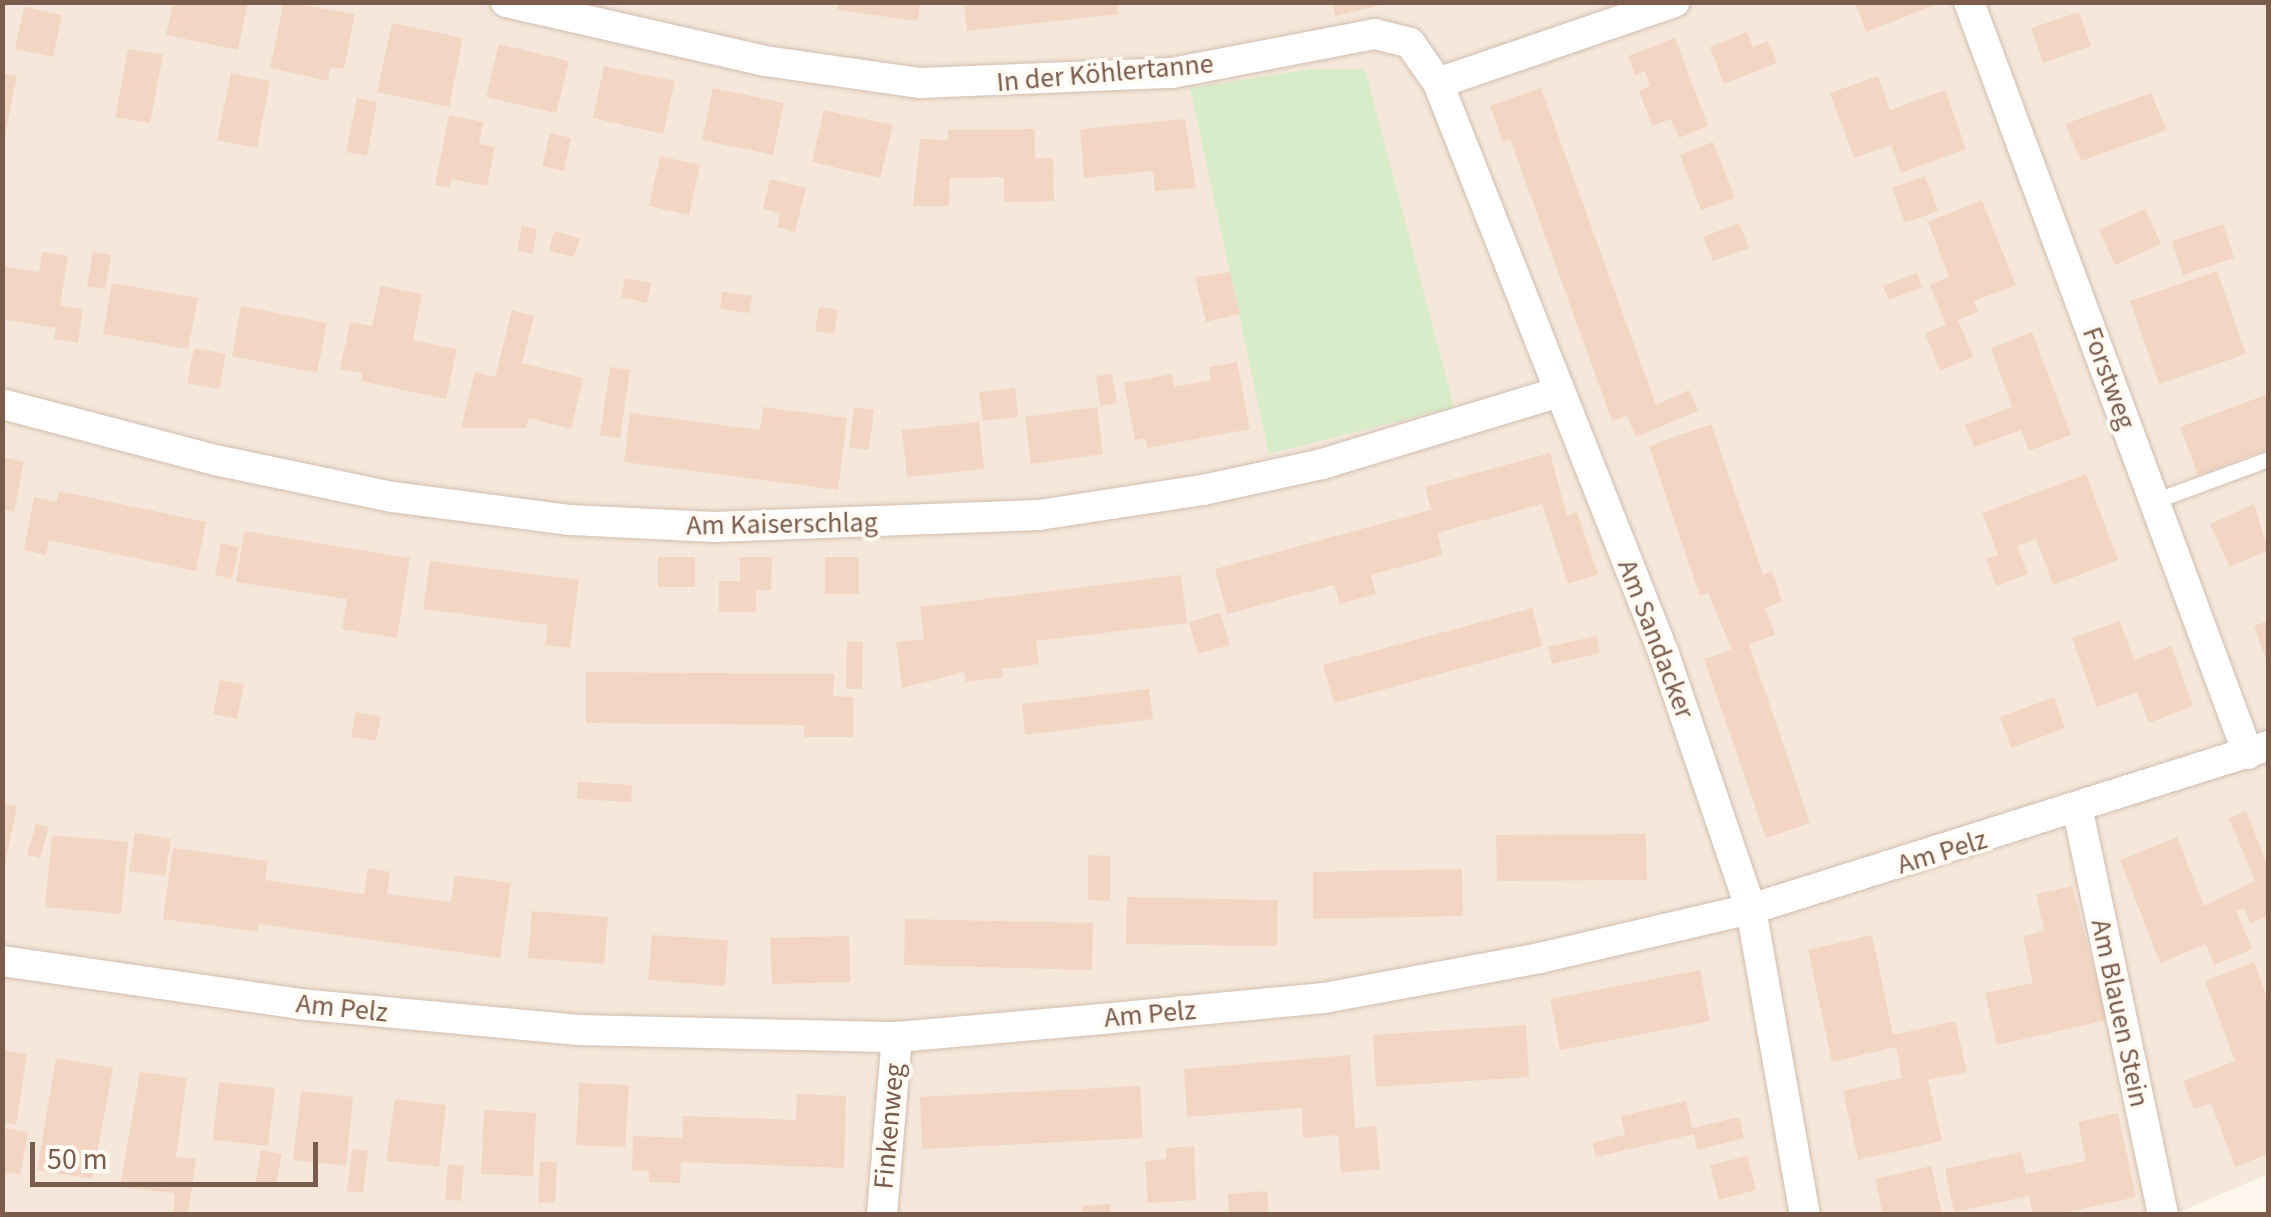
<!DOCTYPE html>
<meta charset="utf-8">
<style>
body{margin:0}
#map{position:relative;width:2271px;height:1217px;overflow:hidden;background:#fdf6ec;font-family:"Source Sans 3",sans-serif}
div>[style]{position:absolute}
.residential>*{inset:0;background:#f5e8da}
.green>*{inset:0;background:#d8ecc9}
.building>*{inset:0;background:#f3d5c3}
.roads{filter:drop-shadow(0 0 2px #d1beb0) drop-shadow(0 0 2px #d1beb0)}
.lane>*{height:15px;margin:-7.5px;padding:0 7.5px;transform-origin:7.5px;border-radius:7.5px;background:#fff}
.street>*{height:30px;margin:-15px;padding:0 15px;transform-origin:15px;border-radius:15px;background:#fff}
span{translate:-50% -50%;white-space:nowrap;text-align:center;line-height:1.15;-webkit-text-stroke:8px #fffaf3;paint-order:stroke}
.street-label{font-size:28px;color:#7a5c4d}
.frame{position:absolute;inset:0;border:5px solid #7a5c4d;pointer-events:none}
.scale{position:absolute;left:30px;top:1142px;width:288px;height:45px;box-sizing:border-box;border:5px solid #7a5c4d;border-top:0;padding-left:12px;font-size:30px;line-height:35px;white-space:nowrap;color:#7a5c4d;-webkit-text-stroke:8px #fffaf3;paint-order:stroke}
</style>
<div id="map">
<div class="residential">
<div style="clip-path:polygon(2px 3px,2268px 3px,2268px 1174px,2175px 1214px,3px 1214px)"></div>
</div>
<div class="green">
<div style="clip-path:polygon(1311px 69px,1365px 69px,1454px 407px,1269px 454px,1190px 88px)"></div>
</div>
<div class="building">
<div style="clip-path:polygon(173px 2px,248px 2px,238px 50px,166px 35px)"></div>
<div style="clip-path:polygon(284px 2px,355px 14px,344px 69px,330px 67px,328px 81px,270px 68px)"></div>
<div style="clip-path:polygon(838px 2px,920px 2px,918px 21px,837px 10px)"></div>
<div style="clip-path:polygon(964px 2px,1117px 2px,1118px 14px,967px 31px)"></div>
<div style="clip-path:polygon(1332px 2px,1385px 2px,1385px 4px,1335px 16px)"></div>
<div style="clip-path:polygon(1855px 2px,1934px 2px,1935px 5px,1866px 32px)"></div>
<div style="clip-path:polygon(24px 7px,62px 15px,53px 57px,15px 49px)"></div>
<div style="clip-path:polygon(2079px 12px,2091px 46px,2043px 63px,2031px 28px)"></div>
<div style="clip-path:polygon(392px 23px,463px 38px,449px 107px,377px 92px)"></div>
<div style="clip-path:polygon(1747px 32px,1753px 47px,1768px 41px,1777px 63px,1724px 84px,1710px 47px)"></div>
<div style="clip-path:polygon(1675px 38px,1708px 126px,1679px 138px,1671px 119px,1652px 126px,1639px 91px,1650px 86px,1645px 71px,1635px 75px,1628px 56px)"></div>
<div style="clip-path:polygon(499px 44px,569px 61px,556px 113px,486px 97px)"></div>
<div style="clip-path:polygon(128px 49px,163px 55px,150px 123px,115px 117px)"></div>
<div style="clip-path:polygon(604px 66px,675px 81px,663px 134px,593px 118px)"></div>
<div style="clip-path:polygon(2px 73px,17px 76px,4px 141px,2px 141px)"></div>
<div style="clip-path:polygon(231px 73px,270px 81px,257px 148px,217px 140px)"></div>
<div style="clip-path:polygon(1878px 76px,1890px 110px,1945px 90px,1966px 149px,1901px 173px,1891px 145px,1854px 158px,1830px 93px)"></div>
<div style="clip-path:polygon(713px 88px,784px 103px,773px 155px,702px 140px)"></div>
<div style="clip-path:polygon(1541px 88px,1656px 405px,1689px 390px,1698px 411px,1636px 437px,1627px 416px,1612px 421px,1510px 139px,1503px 142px,1490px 106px)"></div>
<div style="clip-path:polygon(2151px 93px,2167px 130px,2081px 161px,2065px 124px)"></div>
<div style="clip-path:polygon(357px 98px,377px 102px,367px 156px,346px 152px)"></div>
<div style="clip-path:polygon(824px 110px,893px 125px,880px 178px,812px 162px)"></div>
<div style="clip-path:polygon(449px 115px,483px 122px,479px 144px,495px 147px,487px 186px,452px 179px,450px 188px,435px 185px)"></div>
<div style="clip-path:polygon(1185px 119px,1196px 188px,1155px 191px,1153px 171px,1084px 178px,1080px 129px)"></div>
<div style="clip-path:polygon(1035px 129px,1035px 158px,1053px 158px,1054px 201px,1004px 202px,1004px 177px,950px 178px,949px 206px,913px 206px,920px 139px,948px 140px,948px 130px)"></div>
<div style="clip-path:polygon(550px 133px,571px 138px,564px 171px,542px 166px)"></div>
<div style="clip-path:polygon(1713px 142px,1735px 198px,1701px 210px,1680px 155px)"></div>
<div style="clip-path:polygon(660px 156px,700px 165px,689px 215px,649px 206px)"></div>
<div style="clip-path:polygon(1925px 176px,1938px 211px,1905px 223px,1892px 188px)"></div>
<div style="clip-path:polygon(770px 179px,806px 188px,795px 232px,777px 227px,780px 213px,763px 209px)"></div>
<div style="clip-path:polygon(1982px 200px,2016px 285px,1974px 301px,1978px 312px,1958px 320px,1973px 357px,1940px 371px,1925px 333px,1946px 325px,1930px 285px,1949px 277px,1928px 222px)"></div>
<div style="clip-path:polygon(2145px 209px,2161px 244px,2115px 265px,2099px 230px)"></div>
<div style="clip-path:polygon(1739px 223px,1749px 248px,1713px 261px,1703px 237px)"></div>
<div style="clip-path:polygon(2223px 224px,2234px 258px,2183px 275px,2172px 241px)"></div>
<div style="clip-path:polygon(522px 226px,537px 229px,533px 254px,517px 251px)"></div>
<div style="clip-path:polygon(554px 231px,580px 238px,574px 257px,549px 251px)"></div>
<div style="clip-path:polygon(42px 252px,68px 256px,60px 305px,83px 309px,78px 343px,54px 339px,56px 328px,2px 319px,2px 266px,39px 272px)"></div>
<div style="clip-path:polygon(93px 252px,111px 255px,105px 289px,87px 286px)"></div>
<div style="clip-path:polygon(2217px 271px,2246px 354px,2159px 384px,2130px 301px)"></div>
<div style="clip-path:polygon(1230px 272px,1240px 314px,1206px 322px,1195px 277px)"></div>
<div style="clip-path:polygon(1917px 273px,1922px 287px,1889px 300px,1883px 286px)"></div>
<div style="clip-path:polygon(625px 278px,651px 283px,647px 303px,621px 297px)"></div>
<div style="clip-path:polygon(112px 283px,198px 298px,188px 349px,103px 334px)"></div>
<div style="clip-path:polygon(381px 286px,422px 294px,413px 340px,457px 349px,446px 399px,361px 381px,363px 373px,340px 369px,350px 322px,372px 326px)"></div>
<div style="clip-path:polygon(722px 292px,752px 296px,749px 313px,720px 309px)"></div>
<div style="clip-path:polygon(241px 306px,327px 323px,317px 373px,232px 356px)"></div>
<div style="clip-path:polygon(819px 307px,838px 310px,834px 334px,815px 331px)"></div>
<div style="clip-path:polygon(512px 310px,534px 316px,522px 363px,583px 378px,571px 429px,529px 418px,526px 428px,461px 428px,475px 372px,495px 377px)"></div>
<div style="clip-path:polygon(2032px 332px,2071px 435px,2029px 451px,2021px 430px,1974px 447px,1965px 425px,2012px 407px,1991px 348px)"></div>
<div style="clip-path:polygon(194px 348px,226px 354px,219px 389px,187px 383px)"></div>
<div style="clip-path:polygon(1237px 362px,1250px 429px,1147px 448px,1145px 438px,1135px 440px,1124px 383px,1172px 374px,1174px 387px,1211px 380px,1209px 367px)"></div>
<div style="clip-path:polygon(610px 367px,630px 370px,620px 438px,600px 435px)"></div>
<div style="clip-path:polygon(1112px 374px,1117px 403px,1100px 406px,1096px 376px)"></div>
<div style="clip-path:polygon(1015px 388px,1018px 417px,983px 421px,979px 392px)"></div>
<div style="clip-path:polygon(2268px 394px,2268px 449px,2198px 475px,2180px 427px)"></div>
<div style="clip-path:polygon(763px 407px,847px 418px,838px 490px,624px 462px,630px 413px,760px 430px)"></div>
<div style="clip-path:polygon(854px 407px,874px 410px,869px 450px,849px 447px)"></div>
<div style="clip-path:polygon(1097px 407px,1103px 454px,1031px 464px,1025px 417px)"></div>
<div style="clip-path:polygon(979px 422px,984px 469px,907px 477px,902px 430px)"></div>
<div style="clip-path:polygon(1711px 424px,1763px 574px,1772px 571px,1782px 602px,1765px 608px,1775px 635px,1749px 644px,1810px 823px,1766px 838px,1704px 659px,1732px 650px,1708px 593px,1700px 596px,1649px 446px)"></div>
<div style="clip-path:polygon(1550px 453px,1567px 516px,1577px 512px,1598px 574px,1568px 584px,1542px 504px,1437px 533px,1443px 555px,1371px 575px,1376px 594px,1340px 604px,1334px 585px,1227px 614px,1215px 569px,1431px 510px,1425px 487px)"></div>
<div style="clip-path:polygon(2px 457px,24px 462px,14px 512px,2px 509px)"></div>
<div style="clip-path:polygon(2086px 474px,2118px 560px,2053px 585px,2036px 539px,2017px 546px,2028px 574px,1996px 586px,1986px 559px,1998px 555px,1982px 513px)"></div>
<div style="clip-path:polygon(59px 491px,206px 522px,196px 571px,49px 540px,46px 555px,24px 550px,34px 497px,57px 502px)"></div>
<div style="clip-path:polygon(2254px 504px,2268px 550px,2230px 567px,2210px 524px)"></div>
<div style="clip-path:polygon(244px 531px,410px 558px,397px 638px,342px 629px,347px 599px,236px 582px)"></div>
<div style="clip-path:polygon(221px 543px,239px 547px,232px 579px,215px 575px)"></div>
<div style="clip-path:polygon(658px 557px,695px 557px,695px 587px,658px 587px)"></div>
<div style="clip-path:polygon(740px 557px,772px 557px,771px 590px,756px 590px,756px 612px,719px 612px,719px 581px,740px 581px)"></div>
<div style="clip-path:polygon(825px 557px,859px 557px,859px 594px,825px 594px)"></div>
<div style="clip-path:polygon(430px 561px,579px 580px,570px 648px,545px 645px,548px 625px,423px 609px)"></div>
<div style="clip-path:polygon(1181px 575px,1187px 623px,1036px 641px,1039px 664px,1002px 669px,1003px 677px,966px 682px,964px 672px,902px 688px,896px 642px,924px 639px,920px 607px)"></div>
<div style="clip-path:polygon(1532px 608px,1542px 646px,1334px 703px,1323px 665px)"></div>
<div style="clip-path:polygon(1220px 613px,1230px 645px,1198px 654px,1189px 622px)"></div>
<div style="clip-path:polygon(2120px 621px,2134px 660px,2171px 646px,2193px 706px,2149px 723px,2137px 692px,2097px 707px,2072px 638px)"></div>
<div style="clip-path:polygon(2268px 621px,2268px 666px,2254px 626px)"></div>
<div style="clip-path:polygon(1596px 636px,1600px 653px,1552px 664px,1548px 647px)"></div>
<div style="clip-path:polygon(847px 641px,863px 642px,862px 689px,846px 689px)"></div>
<div style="clip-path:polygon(586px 672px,834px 674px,833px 696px,853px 697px,853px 737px,804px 737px,804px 725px,586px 723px)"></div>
<div style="clip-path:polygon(220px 680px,244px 684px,237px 719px,213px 714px)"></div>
<div style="clip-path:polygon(1149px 689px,1153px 719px,1025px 735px,1022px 704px)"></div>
<div style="clip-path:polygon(2054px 697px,2065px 728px,2011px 748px,2000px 717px)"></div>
<div style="clip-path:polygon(356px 712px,381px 717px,376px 741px,351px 737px)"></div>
<div style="clip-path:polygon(578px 782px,632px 785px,631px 802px,577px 799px)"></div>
<div style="clip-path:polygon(2px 803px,17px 806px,4px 869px,2px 869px)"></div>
<div style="clip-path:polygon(2246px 811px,2268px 867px,2268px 916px,2250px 924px,2244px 908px,2236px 911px,2252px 949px,2214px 965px,2206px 944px,2160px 963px,2120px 860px,2177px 837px,2204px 906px,2255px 881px,2229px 818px)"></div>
<div style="clip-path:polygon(36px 824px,49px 827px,40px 858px,27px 855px)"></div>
<div style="clip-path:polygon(135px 833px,171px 839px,165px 876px,129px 871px)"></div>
<div style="clip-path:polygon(1646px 834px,1647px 880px,1497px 881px,1496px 835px)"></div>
<div style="clip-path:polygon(52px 835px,128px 842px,121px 914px,45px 907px)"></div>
<div style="clip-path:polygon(173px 848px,268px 861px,265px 880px,364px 894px,368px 868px,390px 872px,387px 894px,451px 902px,455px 875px,511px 883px,500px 958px,259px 924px,258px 932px,163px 919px)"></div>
<div style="clip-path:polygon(1088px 855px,1110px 856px,1110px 901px,1088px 900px)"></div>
<div style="clip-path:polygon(1462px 869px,1463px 916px,1313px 919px,1313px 872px)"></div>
<div style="clip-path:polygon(2072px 886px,2107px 1020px,1997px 1045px,1985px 993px,2033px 983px,2023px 936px,2044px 931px,2036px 894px)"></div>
<div style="clip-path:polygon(1127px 897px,1278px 900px,1277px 946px,1126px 944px)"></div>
<div style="clip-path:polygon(532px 911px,608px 917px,604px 964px,528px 958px)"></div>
<div style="clip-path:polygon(905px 919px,1093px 923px,1092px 970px,904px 965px)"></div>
<div style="clip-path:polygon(652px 935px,728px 940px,725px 986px,648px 980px)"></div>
<div style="clip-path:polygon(1872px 935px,1893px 1035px,1955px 1021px,1967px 1072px,1928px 1080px,1942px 1141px,1858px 1160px,1843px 1091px,1902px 1078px,1896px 1047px,1832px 1062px,1808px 950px)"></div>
<div style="clip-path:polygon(849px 936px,850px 982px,772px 984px,770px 938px)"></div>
<div style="clip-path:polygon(2254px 962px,2268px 1000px,2268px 1154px,2235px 1167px,2211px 1103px,2194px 1109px,2183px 1081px,2235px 1061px,2205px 981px)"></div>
<div style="clip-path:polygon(1700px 970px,1710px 1021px,1560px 1050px,1550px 999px)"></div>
<div style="clip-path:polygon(1526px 1025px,1529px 1077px,1376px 1087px,1373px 1035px)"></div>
<div style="clip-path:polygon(2px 1050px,27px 1054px,16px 1125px,2px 1122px)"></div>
<div style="clip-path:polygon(1350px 1055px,1355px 1128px,1376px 1126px,1380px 1169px,1341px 1173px,1338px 1135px,1303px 1138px,1302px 1108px,1187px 1117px,1184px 1069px)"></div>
<div style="clip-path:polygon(56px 1058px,113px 1068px,92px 1179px,37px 1170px)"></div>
<div style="clip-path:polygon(140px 1072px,187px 1078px,176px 1157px,196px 1159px,188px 1214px,173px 1214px,175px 1193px,120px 1187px)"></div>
<div style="clip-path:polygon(219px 1082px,275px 1088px,268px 1146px,213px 1140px)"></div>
<div style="clip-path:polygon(579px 1083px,629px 1085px,625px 1147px,576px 1145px)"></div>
<div style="clip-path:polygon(1140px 1086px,1143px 1138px,922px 1149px,920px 1097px)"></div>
<div style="clip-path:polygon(301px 1091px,353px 1097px,346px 1166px,293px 1160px)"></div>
<div style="clip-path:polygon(797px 1094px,846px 1096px,844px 1168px,681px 1162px,680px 1183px,649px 1182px,649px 1171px,632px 1170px,633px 1136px,682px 1138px,683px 1116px,796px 1120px)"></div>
<div style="clip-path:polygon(395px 1099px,446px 1105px,439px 1167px,386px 1161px)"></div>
<div style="clip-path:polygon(1686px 1101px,1692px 1128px,1739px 1117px,1744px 1138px,1697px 1150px,1694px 1134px,1596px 1157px,1592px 1143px,1625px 1135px,1621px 1116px)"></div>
<div style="clip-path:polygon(484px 1110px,536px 1113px,533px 1176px,481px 1174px)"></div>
<div style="clip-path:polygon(2118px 1113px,2136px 1197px,2059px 1214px,2033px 1214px,2029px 1196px,1954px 1212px,1945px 1169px,2021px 1152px,2026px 1174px,2086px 1161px,2078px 1122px)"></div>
<div style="clip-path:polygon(6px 1128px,28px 1132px,20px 1175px,2px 1172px)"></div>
<div style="clip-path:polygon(1194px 1146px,1196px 1200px,1148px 1203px,1145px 1161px,1166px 1159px,1166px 1148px)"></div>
<div style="clip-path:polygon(352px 1149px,368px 1151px,363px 1193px,347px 1191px)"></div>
<div style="clip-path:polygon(261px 1150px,282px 1154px,275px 1188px,255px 1184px)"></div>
<div style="clip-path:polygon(1747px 1156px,1756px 1190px,1719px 1200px,1710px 1165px)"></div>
<div style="clip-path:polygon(540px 1161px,557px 1162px,555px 1203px,538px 1202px)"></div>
<div style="clip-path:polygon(448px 1164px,464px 1166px,461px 1201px,445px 1199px)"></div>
<div style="clip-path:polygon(1931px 1166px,1942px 1214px,1883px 1214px,1875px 1179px)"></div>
<div style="clip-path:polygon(1267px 1191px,1269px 1214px,1229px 1214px,1228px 1194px)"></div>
<div style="clip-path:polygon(1110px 1204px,1111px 1214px,1083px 1214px,1082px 1206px)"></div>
</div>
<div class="roads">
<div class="lane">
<div style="left:2154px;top:501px;width:121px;rotate:-20.2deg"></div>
</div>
<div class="street">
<div style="left:506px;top:2px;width:266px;rotate:12.8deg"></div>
<div style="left:765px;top:61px;width:157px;rotate:8.1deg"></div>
<div style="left:920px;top:83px;width:252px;rotate:-2.3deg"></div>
<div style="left:1172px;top:73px;width:207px;rotate:-10.9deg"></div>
<div style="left:1375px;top:34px;width:36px;rotate:14deg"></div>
<div style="left:1410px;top:43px;width:49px;rotate:55deg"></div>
<div style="left:1438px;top:83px;width:614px;rotate:68.41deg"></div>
<div style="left:1664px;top:654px;width:269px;rotate:71.2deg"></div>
<div style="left:1751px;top:909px;width:310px;rotate:80deg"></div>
<div style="left:1969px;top:2px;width:802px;rotate:69.64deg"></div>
<div style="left:1438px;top:83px;width:250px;rotate:-18.9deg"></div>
<div style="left:2px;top:404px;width:225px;rotate:14.7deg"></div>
<div style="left:220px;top:461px;width:177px;rotate:11.8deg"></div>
<div style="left:393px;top:497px;width:179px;rotate:7.4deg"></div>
<div style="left:571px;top:520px;width:143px;rotate:2.8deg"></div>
<div style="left:714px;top:527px;width:325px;rotate:-2.1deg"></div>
<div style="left:1039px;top:515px;width:166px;rotate:-8.7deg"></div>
<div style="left:1203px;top:490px;width:122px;rotate:-12.3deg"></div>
<div style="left:1322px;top:464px;width:248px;rotate:-16.9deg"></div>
<div style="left:2078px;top:811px;width:412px;rotate:78.1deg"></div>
<div style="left:2px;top:961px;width:300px;rotate:8.2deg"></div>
<div style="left:299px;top:1004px;width:281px;rotate:5.3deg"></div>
<div style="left:579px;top:1030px;width:318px;rotate:1.3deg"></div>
<div style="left:897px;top:1037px;width:206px;rotate:-5deg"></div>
<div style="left:1102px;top:1019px;width:223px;rotate:-5.4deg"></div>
<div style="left:1324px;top:998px;width:220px;rotate:-10.5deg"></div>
<div style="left:1540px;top:958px;width:217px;rotate:-13.1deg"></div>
<div style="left:1751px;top:909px;width:542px;rotate:-17.5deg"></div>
<div style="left:882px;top:1214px;width:178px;rotate:-85.2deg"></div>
</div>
</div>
<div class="street-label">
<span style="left:1105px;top:73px;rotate:-5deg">In der Köhlertanne</span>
<span style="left:2109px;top:378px;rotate:70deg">Forstweg</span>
<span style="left:782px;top:524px;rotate:-1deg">Am Kaiserschlag</span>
<span style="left:1656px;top:639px;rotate:69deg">Am Sandacker</span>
<span style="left:1942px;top:852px;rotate:-17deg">Am Pelz</span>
<span style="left:342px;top:1008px;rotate:6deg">Am Pelz</span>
<span style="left:2120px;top:1013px;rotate:78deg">Am Blauen Stein</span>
<span style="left:1150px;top:1014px;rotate:-5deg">Am Pelz</span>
<span style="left:889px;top:1126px;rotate:-85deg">Finkenweg</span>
</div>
<div class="frame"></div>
<div class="scale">50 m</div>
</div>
